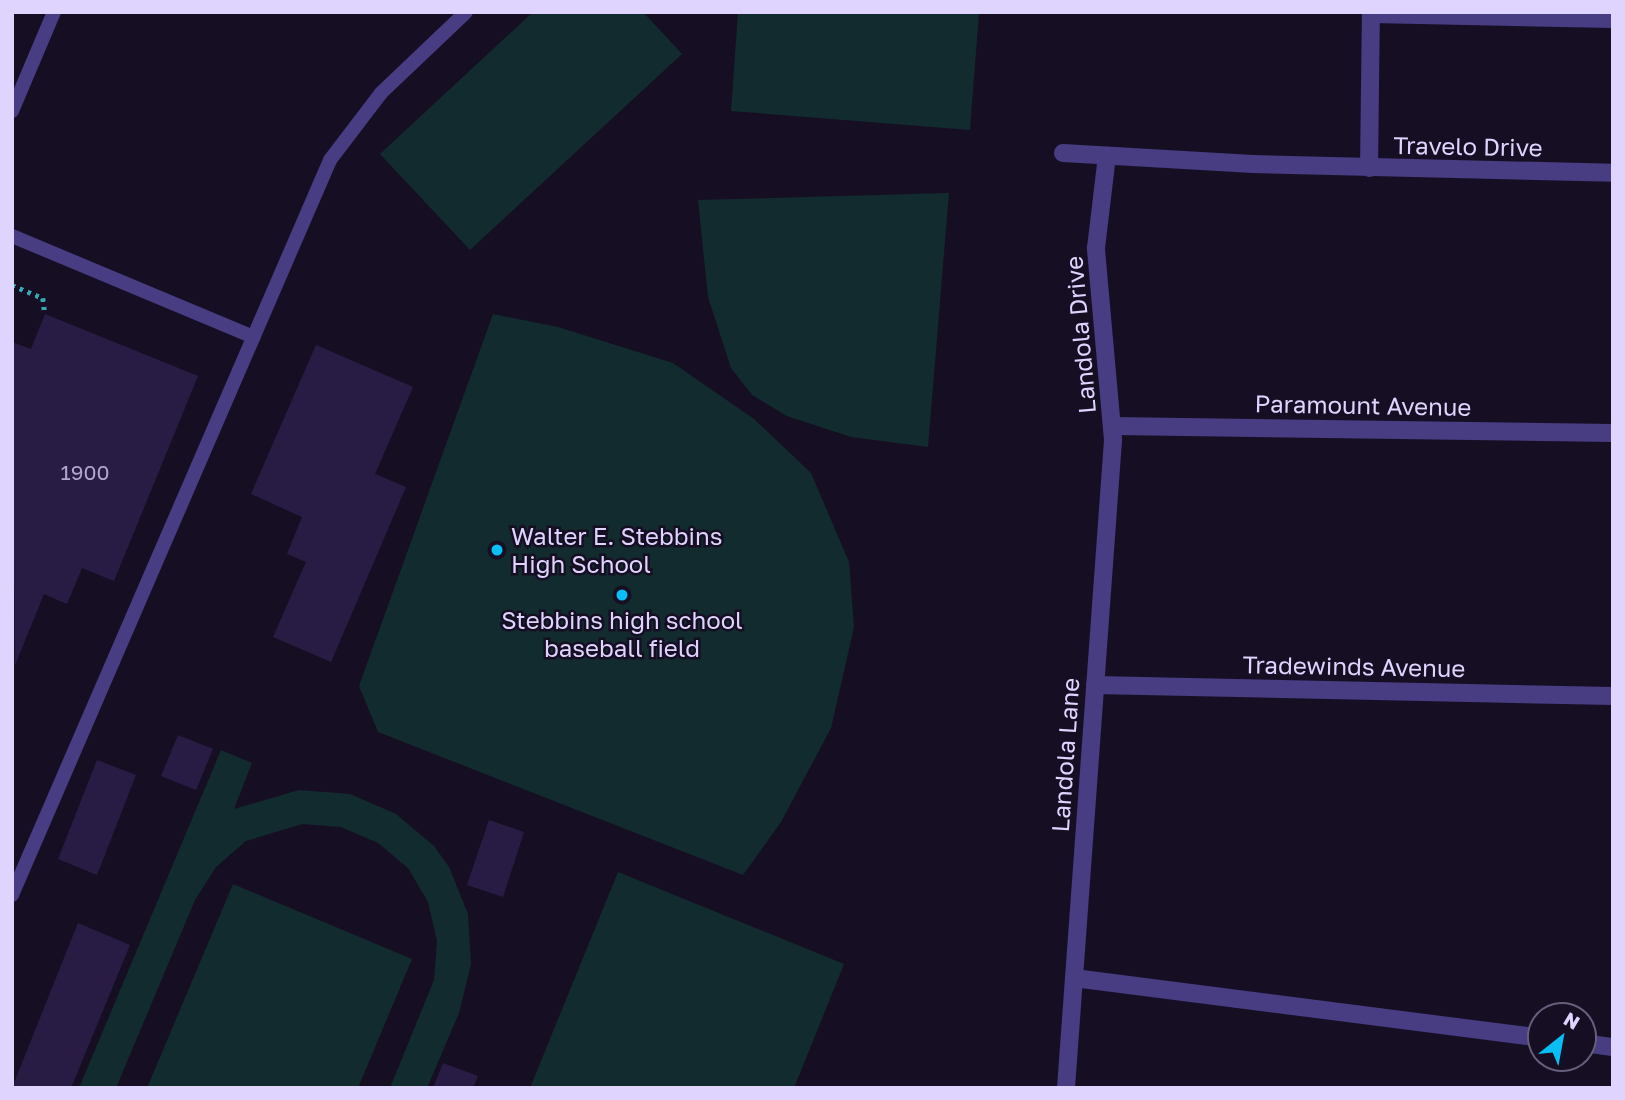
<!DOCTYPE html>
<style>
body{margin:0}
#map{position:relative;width:1625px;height:1100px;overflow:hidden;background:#160f24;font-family:"Golos Text",sans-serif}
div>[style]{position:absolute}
.green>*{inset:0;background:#122b2e}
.building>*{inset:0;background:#291c44}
.path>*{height:4.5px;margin-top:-2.25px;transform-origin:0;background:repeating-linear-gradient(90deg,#33a9b2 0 3.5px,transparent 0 8.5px)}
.service>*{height:14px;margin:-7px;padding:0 7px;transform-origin:7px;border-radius:7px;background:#483c82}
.minor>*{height:18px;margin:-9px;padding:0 9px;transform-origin:9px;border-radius:9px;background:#483c82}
.dots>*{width:19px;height:19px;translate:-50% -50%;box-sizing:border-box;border:4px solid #160f24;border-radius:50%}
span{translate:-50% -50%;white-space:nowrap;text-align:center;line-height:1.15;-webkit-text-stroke:5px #160f24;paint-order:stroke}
.number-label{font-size:21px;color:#b1a6d0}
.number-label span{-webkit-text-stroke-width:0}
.street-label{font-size:24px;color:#ded4fe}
.poi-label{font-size:24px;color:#ded4fe}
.left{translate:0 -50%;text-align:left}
.frame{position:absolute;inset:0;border:14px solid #ded4fe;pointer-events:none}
.north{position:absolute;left:1527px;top:1002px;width:70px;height:70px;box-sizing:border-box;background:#160f24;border:2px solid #665e7b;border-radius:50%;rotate:31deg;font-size:19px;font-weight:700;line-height:28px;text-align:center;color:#ded4fe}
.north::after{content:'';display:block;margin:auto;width:24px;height:32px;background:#08bef5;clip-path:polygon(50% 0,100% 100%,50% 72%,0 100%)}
</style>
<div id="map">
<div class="green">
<div style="clip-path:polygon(533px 12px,643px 12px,682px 54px,470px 250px,380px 154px)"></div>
<div style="clip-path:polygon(738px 12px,979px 12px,970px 130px,731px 111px)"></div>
<div style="clip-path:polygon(949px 193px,928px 447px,851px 437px,787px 416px,752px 395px,731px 368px,708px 297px,698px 200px)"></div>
<div style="clip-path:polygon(493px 314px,558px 327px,673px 363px,754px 419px,811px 473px,849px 562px,854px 627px,831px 728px,781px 822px,743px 875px,378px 732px,359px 686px)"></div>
<div style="clip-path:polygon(221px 750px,252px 763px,234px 809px,299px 790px,350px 794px,396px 814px,434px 846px,449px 867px,468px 914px,471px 964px,459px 1013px,427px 1088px,390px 1088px,434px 980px,437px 941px,428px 902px,408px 868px,378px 843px,341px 827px,302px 824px,246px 841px,216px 867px,195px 900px,116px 1088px,79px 1088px)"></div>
<div style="clip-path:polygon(618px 872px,844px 964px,794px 1088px,530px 1088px)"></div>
<div style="clip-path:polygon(233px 884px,412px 959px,358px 1088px,147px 1088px)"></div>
</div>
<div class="building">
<div style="clip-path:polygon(45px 314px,198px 376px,114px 581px,82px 568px,67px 604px,44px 594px,15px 665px,12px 342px,31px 349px)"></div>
<div style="clip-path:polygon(316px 345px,413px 387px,375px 474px,406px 487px,331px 662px,273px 637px,306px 562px,287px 554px,302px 517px,251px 494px)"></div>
<div style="clip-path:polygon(178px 735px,213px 749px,196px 790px,161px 776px)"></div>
<div style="clip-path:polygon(97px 760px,136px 775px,97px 875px,58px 859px)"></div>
<div style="clip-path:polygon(489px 820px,524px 832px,503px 897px,467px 885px)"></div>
<div style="clip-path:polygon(78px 923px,130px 945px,71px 1088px,12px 1088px)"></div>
<div style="clip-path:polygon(443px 1063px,478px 1076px,473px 1088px,433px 1088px)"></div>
</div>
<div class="path">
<div style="left:12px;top:285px;width:34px;rotate:23deg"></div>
<div style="left:43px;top:298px;width:16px;rotate:83deg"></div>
</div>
<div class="service">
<div style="left:12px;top:111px;width:108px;rotate:-67deg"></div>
<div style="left:12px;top:236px;width:262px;rotate:22.7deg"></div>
<div style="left:12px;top:895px;width:801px;rotate:-66.6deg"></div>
<div style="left:330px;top:160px;width:84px;rotate:-52.7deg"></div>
<div style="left:381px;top:93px;width:117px;rotate:-43.6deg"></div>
</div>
<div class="minor">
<div style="left:1371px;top:14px;width:242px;rotate:1.2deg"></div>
<div style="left:1063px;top:153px;width:190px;rotate:3.3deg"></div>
<div style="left:1253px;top:164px;width:360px;rotate:1.4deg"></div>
<div style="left:1369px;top:168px;width:156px;rotate:-89.3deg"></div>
<div style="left:1113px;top:426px;width:500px;rotate:0.8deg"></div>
<div style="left:1095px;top:685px;width:518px;rotate:1.22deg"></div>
<div style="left:1074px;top:978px;width:471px;rotate:7.3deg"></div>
<div style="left:1583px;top:1043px;width:30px;rotate:8deg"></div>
<div style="left:1066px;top:1088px;width:650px;rotate:-85.85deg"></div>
<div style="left:1113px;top:440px;width:193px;rotate:-95.1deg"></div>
<div style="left:1096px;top:248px;width:93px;rotate:-83.2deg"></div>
</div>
<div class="dots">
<div style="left:497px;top:550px;background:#08bef5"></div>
<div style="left:622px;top:595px;background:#08bef5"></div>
</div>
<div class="number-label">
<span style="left:85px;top:472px">1900</span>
</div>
<div class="street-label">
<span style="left:1468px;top:146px;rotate:1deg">Travelo Drive</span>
<span style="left:1080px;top:335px;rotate:-95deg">Landola Drive</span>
<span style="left:1363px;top:405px;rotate:1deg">Paramount Avenue</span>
<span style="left:1354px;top:666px;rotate:1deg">Tradewinds Avenue</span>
<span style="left:1065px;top:755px;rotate:-86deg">Landola Lane</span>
</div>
<div class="poi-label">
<span class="left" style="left:511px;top:550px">Walter E. Stebbins<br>High School</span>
<span style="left:622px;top:634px">Stebbins high school<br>baseball field</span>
</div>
<div class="frame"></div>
<div class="north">N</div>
</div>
